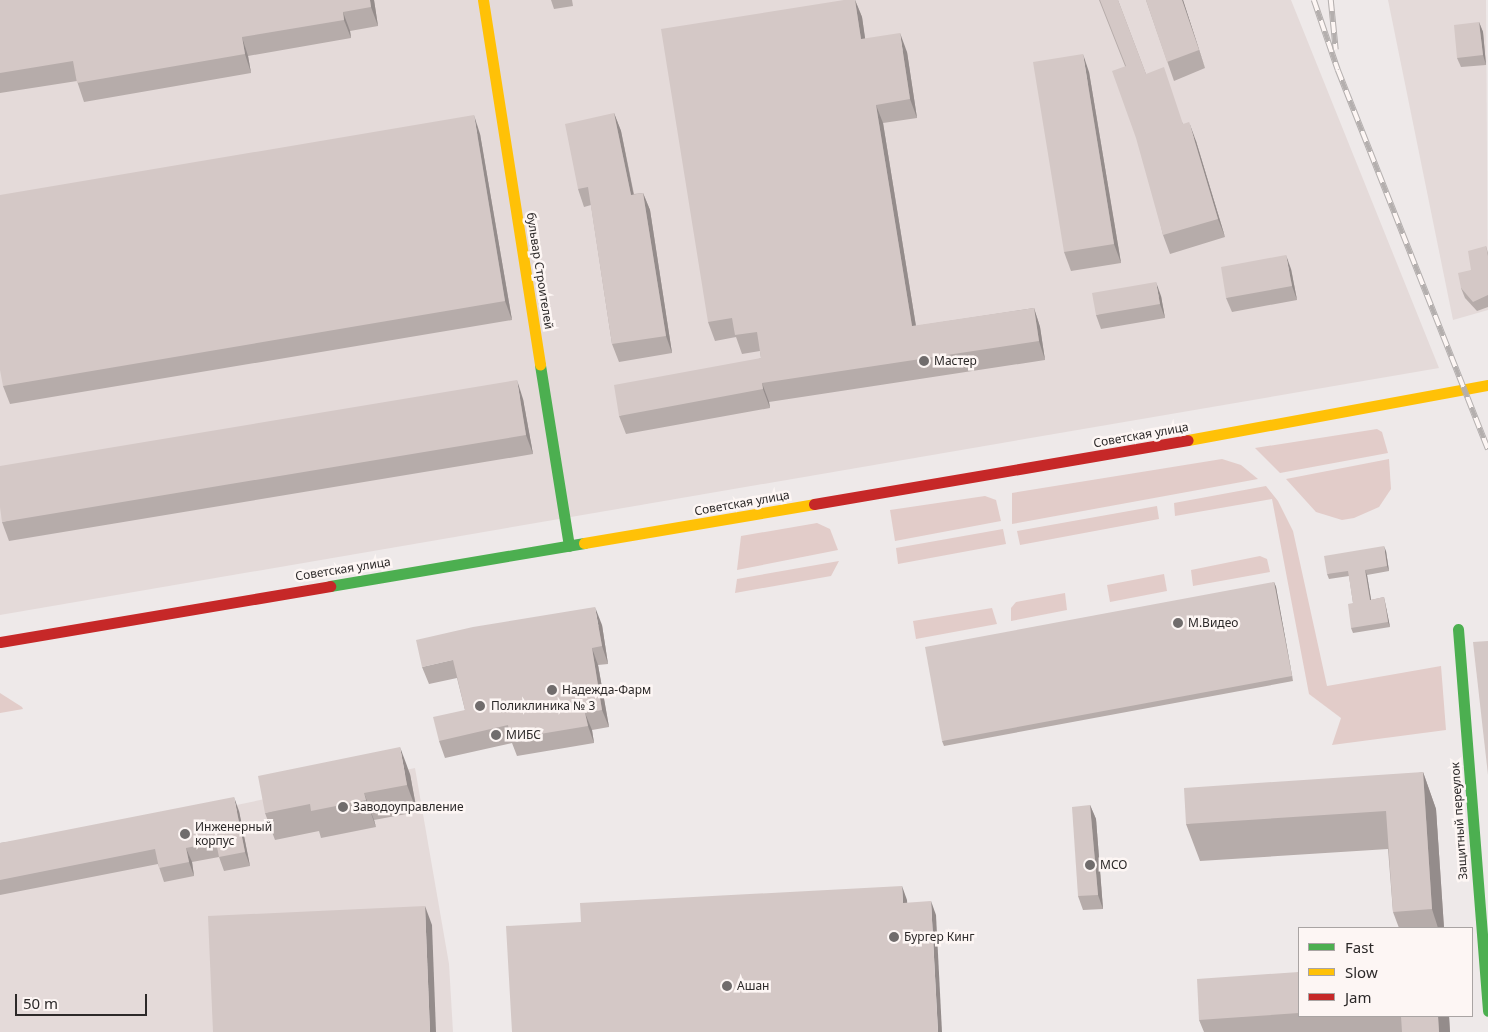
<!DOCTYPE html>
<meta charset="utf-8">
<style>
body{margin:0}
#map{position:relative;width:1488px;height:1032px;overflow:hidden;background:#eee9e9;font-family:"Noto Sans",sans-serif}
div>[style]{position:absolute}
.built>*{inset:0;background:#e4dad9}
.green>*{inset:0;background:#e2ccc9}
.fast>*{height:11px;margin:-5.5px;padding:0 5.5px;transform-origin:5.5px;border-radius:5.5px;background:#4caf50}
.slow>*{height:11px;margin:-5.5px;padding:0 5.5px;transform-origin:5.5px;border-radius:5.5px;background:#ffc107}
.jam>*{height:11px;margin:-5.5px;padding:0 5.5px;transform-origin:5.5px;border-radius:5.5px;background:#c62828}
.rail>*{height:5.5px;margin-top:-2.75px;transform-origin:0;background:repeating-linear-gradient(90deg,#fdf6f4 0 11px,#b4afae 0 22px);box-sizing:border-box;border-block:1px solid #b4afae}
.wall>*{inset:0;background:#b6acaa}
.shaded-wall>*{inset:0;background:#948c8b}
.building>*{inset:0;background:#d4c8c6}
.dots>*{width:14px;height:14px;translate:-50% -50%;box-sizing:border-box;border:2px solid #fdf6f4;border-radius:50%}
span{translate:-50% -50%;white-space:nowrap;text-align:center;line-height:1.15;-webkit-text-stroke:5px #fdf6f4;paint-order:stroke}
.street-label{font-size:12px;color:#2c2929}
.poi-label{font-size:12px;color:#2c2929}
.left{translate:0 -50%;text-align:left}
.legend{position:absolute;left:1298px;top:927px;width:175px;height:90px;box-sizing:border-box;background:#fdf6f4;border:1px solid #a9a4a3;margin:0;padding:6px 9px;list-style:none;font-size:15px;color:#2c2929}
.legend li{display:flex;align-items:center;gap:10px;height:25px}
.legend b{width:25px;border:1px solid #a9a4a3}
.scale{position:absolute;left:15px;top:994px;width:132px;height:22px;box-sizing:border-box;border:2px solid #2c2929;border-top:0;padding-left:6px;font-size:15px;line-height:18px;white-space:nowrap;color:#2c2929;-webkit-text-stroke:4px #fdf6f4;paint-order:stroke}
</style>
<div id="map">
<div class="built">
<div style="clip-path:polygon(0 0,1291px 0,1439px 368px,0 615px)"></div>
<div style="clip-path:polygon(1388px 0,1486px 0,1488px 310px,1453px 320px)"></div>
<div style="clip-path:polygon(415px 768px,449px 964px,453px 1032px,0 1032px,0 854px)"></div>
</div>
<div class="green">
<div style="clip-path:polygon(1377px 429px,1382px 432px,1388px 453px,1280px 473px,1255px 448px)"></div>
<div style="clip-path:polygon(1222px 459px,1241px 465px,1258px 479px,1012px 524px,1012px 493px)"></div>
<div style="clip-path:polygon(1389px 459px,1391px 489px,1379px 507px,1354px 518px,1342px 520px,1316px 512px,1286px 479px)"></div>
<div style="clip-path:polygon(1266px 486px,1278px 501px,1293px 531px,1327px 686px,1441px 666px,1446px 730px,1332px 745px,1341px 718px,1309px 694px,1272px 499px,1175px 516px,1174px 503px)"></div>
<div style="clip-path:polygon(985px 496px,996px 500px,1001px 521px,895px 541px,890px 510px)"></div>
<div style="clip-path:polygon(1157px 506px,1159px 519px,1020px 545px,1017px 531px)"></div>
<div style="clip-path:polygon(817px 523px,830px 529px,838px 550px,737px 570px,741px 536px)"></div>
<div style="clip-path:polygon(1003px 529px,1006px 544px,898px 564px,896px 548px)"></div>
<div style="clip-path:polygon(1260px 556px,1267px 559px,1270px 572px,1193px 586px,1191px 570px)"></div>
<div style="clip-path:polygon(839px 561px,831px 576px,735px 593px,737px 579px)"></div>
<div style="clip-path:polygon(1164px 574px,1167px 591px,1110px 602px,1107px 585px)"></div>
<div style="clip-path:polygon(1065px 593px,1067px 610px,1011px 621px,1011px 608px,1016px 602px)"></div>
<div style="clip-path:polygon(992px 608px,997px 624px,916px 639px,913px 621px)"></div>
<div style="clip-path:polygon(0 693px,22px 707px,23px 709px,0 713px)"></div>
</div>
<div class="fast">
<div style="left:540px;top:365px;width:183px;rotate:80.9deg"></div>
<div style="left:330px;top:586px;width:258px;rotate:-9.6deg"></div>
<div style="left:1458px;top:629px;width:383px;rotate:85.5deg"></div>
</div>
<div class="slow">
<div style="left:483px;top:0;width:369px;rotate:81.1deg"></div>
<div style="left:1188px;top:440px;width:305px;rotate:-10.4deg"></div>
<div style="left:584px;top:543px;width:233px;rotate:-9.6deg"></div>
</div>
<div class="jam">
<div style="left:814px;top:504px;width:379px;rotate:-9.7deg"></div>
<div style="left:0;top:642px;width:335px;rotate:-9.6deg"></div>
</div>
<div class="rail">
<div style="left:1314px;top:0;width:74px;rotate:71.1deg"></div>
<div style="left:1338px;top:70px;width:408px;rotate:68.4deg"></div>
<div style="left:1331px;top:0;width:50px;rotate:84.3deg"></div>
</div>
<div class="wall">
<div style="clip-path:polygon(0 0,374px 0,378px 26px,350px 31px,351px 38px,248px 56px,251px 73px,84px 102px,77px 81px,0 93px)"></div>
<div style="clip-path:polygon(551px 0,572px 0,573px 6px,554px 9px)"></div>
<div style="clip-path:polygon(855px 0,862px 17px,865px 39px,907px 52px,917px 118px,883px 123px,916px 326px,1034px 308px,1040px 327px,1045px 360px,769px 402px,770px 408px,626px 434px,619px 416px,761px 358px,760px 351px,742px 354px,736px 337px,715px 341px,708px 322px)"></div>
<div style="clip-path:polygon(1099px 0,1118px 0,1146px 74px,1196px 141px,1225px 237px,1170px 254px,1163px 235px,1125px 66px)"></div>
<div style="clip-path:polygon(1146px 0,1183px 0,1205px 68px,1174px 81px)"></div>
<div style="clip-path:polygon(1479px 22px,1483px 32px,1486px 65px,1461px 67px,1457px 58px)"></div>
<div style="clip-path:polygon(1089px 72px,1121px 263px,1071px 271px,1064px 252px)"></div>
<div style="clip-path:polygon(614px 113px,621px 131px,634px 194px,643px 193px,650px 210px,672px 353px,619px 362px,612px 344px,591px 205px,584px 207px,578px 189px)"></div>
<div style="clip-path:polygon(480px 134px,512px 320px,10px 404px,3px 386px)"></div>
<div style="clip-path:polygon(1486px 246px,1488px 253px,1488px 307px,1477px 311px,1465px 298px,1461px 288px,1471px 270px)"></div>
<div style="clip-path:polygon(1291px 269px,1297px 300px,1232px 312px,1226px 298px)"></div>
<div style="clip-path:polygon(1161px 296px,1165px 318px,1101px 329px,1096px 315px)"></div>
<div style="clip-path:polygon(523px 399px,533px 454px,9px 541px,2px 522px)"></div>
<div style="clip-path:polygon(1386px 551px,1389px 571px,1367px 575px,1371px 600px,1384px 597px,1390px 627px,1353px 633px,1351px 628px,1353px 603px,1349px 576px,1329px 579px,1327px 574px)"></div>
<div style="clip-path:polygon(1274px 582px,1276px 587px,1293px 681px,944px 746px,942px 741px)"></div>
<div style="clip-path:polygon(602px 625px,608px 664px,598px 665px,609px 727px,592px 730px,594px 743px,517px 756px,512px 743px,445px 758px,439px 741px,465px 710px,457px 678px,429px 684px,422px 667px)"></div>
<div style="clip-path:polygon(1423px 772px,1436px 809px,1444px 928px,1399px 928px,1393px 912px,1388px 849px,1200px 861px,1186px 824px)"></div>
<div style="clip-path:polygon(410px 774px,417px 812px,374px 820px,376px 827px,321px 838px,319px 831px,275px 840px,265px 813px)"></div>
<div style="clip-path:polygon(1090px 805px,1096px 819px,1103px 909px,1083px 910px,1078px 896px)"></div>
<div style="clip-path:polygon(239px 811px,250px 866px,224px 871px,219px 857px,192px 862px,194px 876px,164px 882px,158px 864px,0 895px,0 843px)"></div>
<div style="clip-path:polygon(1299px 972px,1299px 1016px,1449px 1016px,1450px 1032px,1204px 1032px,1199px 1020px)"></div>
</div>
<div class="shaded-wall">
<div style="clip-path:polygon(370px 0,374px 0,378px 26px,371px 7px)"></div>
<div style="clip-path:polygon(855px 0,862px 17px,868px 58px,861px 39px)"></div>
<div style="clip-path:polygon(1182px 0,1183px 0,1205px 68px,1199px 50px)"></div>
<div style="clip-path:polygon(343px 12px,350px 31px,351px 38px,344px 20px)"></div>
<div style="clip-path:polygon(1479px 22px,1483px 32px,1486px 65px,1483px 55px)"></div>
<div style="clip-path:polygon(900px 33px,907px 52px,917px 118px,910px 99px)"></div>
<div style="clip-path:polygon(242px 37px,248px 56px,251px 73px,245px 54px)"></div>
<div style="clip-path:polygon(1083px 54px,1089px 72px,1121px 263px,1114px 244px)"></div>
<div style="clip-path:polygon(876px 105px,883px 123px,919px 345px,912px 326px)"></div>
<div style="clip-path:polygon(614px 113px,621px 131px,637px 212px,631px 195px)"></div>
<div style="clip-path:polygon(474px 115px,480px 134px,512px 320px,505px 301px)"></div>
<div style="clip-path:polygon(1189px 122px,1196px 141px,1225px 237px,1218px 219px)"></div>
<div style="clip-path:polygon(643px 193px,650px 210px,672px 353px,666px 336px)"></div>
<div style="clip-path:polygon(1286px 255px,1291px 269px,1297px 300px,1292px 286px)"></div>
<div style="clip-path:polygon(1156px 282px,1161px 296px,1165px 318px,1160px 304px)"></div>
<div style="clip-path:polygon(1034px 308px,1040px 327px,1045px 360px,1039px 341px)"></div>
<div style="clip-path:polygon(517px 380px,523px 399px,533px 454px,526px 435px)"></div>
<div style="clip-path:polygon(762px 383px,769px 402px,770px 408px,763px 389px)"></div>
<div style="clip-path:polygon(1384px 546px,1386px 551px,1389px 571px,1387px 566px)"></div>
<div style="clip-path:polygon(1365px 570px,1367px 575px,1372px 605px,1370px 600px)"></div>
<div style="clip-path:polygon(1274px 582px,1276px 587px,1293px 681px,1292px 676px)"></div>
<div style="clip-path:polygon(1384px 597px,1390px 627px,1388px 622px)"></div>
<div style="clip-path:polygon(595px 607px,602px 625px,608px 664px,602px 646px)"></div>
<div style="clip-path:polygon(592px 648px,598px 665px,609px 727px,602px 710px)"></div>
<div style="clip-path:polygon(585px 713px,592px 730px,594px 743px,588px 726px)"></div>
<div style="clip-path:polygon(400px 747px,410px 774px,417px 812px,407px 785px)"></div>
<div style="clip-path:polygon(1423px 772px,1436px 809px,1444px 928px,1438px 928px,1432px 909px)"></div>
<div style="clip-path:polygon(364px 793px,374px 820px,376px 827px,366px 800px)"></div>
<div style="clip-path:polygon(234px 797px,239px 811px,250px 866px,245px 852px)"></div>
<div style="clip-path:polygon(1090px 805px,1096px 819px,1103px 909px,1098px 895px)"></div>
<div style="clip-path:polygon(186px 848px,192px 862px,194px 876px,189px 862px)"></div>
<div style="clip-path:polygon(902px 886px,907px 900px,908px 917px,903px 903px)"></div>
<div style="clip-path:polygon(931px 901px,936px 915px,942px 1032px,938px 1032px)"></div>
<div style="clip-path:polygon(425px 906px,432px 925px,436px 1032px,430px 1032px)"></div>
<div style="clip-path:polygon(1438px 1016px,1449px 1016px,1450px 1032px,1439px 1032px)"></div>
</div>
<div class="building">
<div style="clip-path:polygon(0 0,370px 0,371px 7px,343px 12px,344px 20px,242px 37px,245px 54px,77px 83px,73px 61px,0 73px)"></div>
<div style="clip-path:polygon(844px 0,855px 0,861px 39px,900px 33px,910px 99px,876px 105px,912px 326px,1034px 308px,1039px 341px,762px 383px,763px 389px,619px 416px,614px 385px,761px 358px,757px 332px,735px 335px,732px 318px,708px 322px,661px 29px)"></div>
<div style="clip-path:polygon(1100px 0,1118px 0,1146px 74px,1164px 67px,1183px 124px,1189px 122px,1218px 219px,1163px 235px,1136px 138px,1112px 71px,1126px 66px)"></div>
<div style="clip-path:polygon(1146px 0,1182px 0,1199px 50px,1167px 62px)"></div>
<div style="clip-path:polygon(1479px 22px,1483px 55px,1457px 58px,1454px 25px)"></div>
<div style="clip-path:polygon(1083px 54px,1114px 244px,1064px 252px,1033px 62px)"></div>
<div style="clip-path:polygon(614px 113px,631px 195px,643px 193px,666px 336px,612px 344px,588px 187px,578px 189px,565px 124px)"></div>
<div style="clip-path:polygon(474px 115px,505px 301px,3px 386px,0 370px,0 195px)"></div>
<div style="clip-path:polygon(1486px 246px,1488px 256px,1488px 295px,1473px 302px,1461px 288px,1458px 273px,1471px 270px,1468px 251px)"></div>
<div style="clip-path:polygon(1286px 255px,1292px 286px,1226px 298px,1221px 267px)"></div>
<div style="clip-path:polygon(1156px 282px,1160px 304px,1096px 315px,1092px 293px)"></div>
<div style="clip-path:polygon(517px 380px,526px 435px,2px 522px,0 507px,0 466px)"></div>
<div style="clip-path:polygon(1384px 546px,1387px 566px,1365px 570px,1370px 600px,1384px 597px,1388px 622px,1351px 628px,1348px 604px,1353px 603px,1348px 571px,1327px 574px,1324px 556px)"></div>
<div style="clip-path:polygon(1274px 582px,1292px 676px,942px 741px,925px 647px)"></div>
<div style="clip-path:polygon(595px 607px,602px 646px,592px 648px,602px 710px,585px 713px,588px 726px,510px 739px,508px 725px,439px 741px,433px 717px,465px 710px,453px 660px,422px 667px,416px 640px,473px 627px)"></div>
<div style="clip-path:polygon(1488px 641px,1488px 775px,1473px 642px)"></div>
<div style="clip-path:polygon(400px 747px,407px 785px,364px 793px,366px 800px,311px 811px,310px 804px,265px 813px,258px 776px)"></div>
<div style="clip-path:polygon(1423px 772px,1432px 909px,1393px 912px,1386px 811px,1186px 824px,1184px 788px)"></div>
<div style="clip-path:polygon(234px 797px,245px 852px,219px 857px,216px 842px,186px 848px,189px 862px,159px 868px,155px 849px,0 880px,0 843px)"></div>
<div style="clip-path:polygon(1090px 805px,1098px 895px,1078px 896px,1072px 807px)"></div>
<div style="clip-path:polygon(902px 886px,903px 903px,931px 901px,938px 1032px,512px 1032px,506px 926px,581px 922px,580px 903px)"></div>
<div style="clip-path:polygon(425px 906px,430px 1032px,213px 1032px,208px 916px)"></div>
<div style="clip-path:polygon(1299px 972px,1299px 1013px,1199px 1020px,1197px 979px)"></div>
<div style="clip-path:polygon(1401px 1016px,1438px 1016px,1439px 1032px,1402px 1032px)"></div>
</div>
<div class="dots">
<div style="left:924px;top:361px;background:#706c6c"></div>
<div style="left:1178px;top:623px;background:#706c6c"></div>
<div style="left:552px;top:690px;background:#706c6c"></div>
<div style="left:480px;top:706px;background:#706c6c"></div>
<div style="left:496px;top:735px;background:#706c6c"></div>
<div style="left:343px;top:807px;background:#706c6c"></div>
<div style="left:185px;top:834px;background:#706c6c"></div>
<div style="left:1090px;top:865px;background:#706c6c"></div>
<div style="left:894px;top:937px;background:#706c6c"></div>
<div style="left:727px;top:986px;background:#706c6c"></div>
</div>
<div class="street-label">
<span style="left:540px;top:271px;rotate:81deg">бульвар Строителей</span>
<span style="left:1141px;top:435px;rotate:-10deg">Советская улица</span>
<span style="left:742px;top:503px;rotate:-10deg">Советская улица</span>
<span style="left:343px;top:569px;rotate:-9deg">Советская улица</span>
<span style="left:1459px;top:821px;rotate:-94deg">Защитный переулок</span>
</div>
<div class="poi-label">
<span class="left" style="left:934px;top:361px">Мастер</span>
<span class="left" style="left:1188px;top:623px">М.Видео</span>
<span class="left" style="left:562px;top:690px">Надежда-Фарм</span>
<span class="left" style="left:491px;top:706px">Поликлиника № 3</span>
<span class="left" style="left:506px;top:735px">МИБС</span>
<span class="left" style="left:353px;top:807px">Заводоуправление</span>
<span class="left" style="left:195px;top:834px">Инженерный<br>корпус</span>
<span class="left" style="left:1100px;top:865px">МСО</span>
<span class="left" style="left:904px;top:937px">Бургер Кинг</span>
<span class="left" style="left:737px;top:986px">Ашан</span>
</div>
<ul class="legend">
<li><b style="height:6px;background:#4caf50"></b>Fast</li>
<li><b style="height:6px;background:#ffc107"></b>Slow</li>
<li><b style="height:6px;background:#c62828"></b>Jam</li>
</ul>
<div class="scale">50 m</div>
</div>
